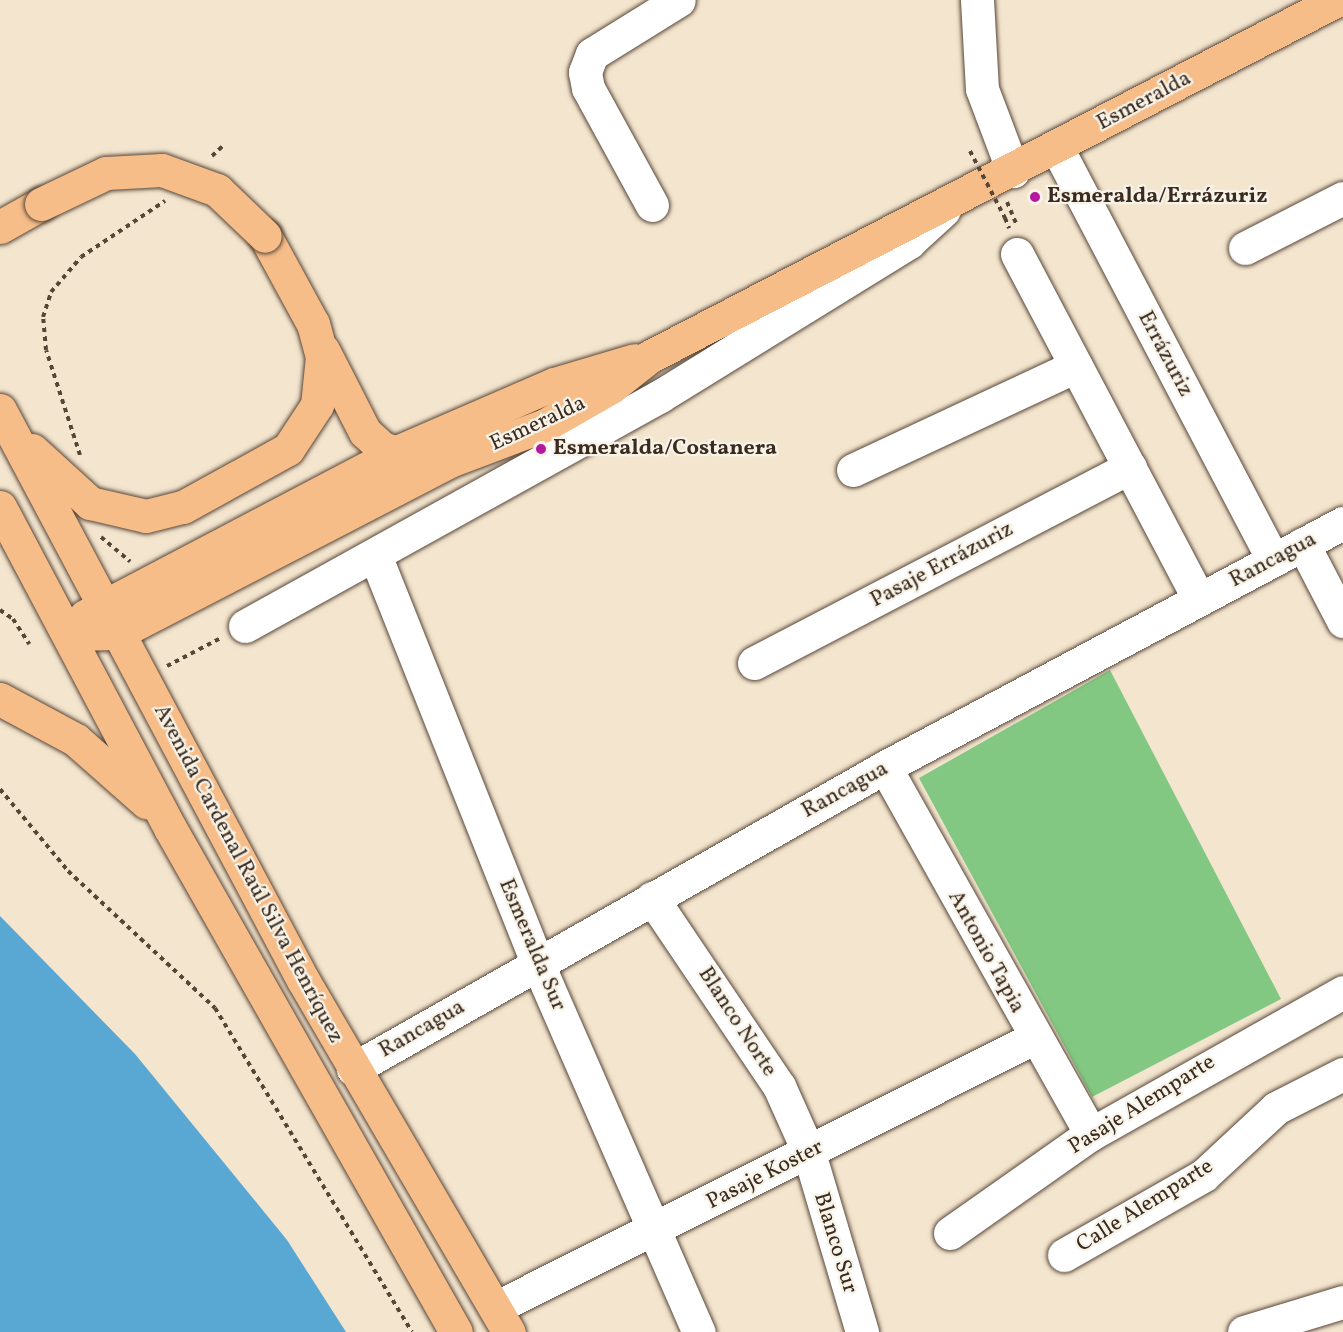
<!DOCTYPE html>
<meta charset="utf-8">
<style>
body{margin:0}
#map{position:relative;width:1343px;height:1332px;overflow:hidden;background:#f4e5ce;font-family:Vollkorn,serif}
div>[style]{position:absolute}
.green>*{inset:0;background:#83c882}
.water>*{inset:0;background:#59a7d3}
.path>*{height:4px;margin-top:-2px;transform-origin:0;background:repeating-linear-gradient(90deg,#574638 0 4.5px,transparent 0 9px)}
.roads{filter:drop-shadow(0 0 2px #574638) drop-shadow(0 0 2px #574638)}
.minor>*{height:33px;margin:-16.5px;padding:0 16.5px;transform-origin:16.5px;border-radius:16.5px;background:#fff}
.major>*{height:33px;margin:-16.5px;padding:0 16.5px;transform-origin:16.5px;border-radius:16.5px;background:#f7bd88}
.path-bridge>*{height:4px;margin-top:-2px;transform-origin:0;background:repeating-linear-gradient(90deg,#574638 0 4.5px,transparent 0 9px)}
.bridges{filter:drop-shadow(0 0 2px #574638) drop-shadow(0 0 2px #574638)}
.major-bridge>*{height:33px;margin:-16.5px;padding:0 16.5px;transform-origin:16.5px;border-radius:16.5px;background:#f7bd88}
.dots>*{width:16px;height:16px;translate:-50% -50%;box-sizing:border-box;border:3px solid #f7f3e8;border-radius:50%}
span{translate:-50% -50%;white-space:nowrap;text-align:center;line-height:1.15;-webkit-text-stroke:4.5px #f7f3e8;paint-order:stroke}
.street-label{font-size:22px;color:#3b2a1e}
.poi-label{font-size:22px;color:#3b2a1e;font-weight:700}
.left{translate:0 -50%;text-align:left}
</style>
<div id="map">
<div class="green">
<div style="clip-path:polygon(1110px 670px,1281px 999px,1092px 1097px,919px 778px)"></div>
</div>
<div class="water">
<div style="clip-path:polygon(0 916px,135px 1054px,287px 1240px,346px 1332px,0 1332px)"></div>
</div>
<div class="path">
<div style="left:212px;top:156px;width:16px;rotate:-43deg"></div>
<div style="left:1007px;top:202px;width:25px;rotate:67deg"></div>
<div style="left:1005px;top:218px;width:11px;rotate:68deg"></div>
<div style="left:80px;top:455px;width:110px;rotate:-107.9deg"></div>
<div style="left:46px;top:350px;width:33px;rotate:-95deg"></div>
<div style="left:43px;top:317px;width:26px;rotate:-72deg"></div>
<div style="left:51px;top:292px;width:46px;rotate:-49.4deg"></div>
<div style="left:81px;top:257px;width:101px;rotate:-33.7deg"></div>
<div style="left:101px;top:537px;width:38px;rotate:40deg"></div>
<div style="left:0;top:610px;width:16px;rotate:35deg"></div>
<div style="left:13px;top:619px;width:30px;rotate:57deg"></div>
<div style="left:167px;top:666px;width:59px;rotate:-27.4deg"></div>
<div style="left:0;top:789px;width:107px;rotate:50.3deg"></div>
<div style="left:68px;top:871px;width:201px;rotate:43deg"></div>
<div style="left:215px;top:1008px;width:379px;rotate:58.7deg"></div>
</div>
<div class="roads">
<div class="minor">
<div style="left:977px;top:0;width:89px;rotate:86.8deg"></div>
<div style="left:982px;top:89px;width:88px;rotate:69.3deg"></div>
<div style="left:1057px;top:148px;width:465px;rotate:62.3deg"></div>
<div style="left:652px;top:205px;width:133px;rotate:-118.7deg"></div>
<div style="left:588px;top:88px;width:16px;rotate:-101deg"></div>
<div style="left:585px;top:72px;width:19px;rotate:-69deg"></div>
<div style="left:592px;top:54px;width:102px;rotate:-31.8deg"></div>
<div style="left:1245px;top:248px;width:110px;rotate:-27deg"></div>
<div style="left:1017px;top:254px;width:390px;rotate:62.2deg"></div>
<div style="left:853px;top:470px;width:246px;rotate:-25deg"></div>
<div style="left:1303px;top:544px;width:87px;rotate:62.5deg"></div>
<div style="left:375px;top:555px;width:438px;rotate:68.3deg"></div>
<div style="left:537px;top:962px;width:404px;rotate:66.4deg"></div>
<div style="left:245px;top:626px;width:474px;rotate:-29deg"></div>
<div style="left:660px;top:396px;width:293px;rotate:-31.7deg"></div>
<div style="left:909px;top:242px;width:47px;rotate:-42.4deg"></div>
<div style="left:754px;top:663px;width:424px;rotate:-27.5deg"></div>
<div style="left:885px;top:767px;width:421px;rotate:60.7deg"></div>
<div style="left:652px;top:898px;width:227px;rotate:56deg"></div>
<div style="left:779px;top:1086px;width:73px;rotate:65.9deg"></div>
<div style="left:809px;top:1153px;width:187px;rotate:73.5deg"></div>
<div style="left:353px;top:1069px;width:612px;rotate:-29.58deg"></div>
<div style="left:885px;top:767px;width:519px;rotate:-28.05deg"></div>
<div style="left:950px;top:1233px;width:172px;rotate:-35.1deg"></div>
<div style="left:1091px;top:1134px;width:289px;rotate:-29.4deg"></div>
<div style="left:1064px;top:1255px;width:161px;rotate:-29.7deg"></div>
<div style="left:1204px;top:1175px;width:98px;rotate:-42.9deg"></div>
<div style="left:1276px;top:1108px;width:75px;rotate:-26.9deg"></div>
<div style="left:495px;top:1308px;width:603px;rotate:-26.61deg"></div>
<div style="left:1244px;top:1332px;width:103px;rotate:-16.9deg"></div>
</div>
<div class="major">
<div style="left:0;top:227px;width:47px;rotate:-29.3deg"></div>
<div style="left:323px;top:350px;width:92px;rotate:62.9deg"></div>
<div style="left:365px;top:432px;width:23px;rotate:43deg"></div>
<div style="left:382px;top:448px;width:30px;rotate:17deg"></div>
<div style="left:0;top:410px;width:646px;rotate:62.01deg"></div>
<div style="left:303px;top:980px;width:408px;rotate:59.7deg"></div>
<div style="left:32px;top:450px;width:79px;rotate:42.4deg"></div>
<div style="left:90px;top:503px;width:57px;rotate:13.1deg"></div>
<div style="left:146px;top:516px;width:38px;rotate:-14deg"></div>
<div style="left:183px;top:507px;width:120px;rotate:-28.9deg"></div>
<div style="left:288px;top:449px;width:53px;rotate:-56.6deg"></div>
<div style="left:317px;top:405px;width:48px;rotate:-84.1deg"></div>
<div style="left:322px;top:357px;width:34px;rotate:-105deg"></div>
<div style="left:313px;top:324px;width:100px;rotate:-118.6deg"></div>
<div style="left:0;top:507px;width:363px;rotate:62.1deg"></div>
<div style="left:170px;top:828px;width:579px;rotate:60.43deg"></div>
<div style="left:85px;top:616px;width:350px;rotate:-27.7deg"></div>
<div style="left:395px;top:453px;width:173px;rotate:-23.5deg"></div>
<div style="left:554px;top:384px;width:84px;rotate:-16.5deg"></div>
<div style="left:68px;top:634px;width:50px;rotate:-1.1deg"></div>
<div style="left:118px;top:633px;width:376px;rotate:-27.4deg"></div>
<div style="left:452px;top:460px;width:99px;rotate:-20.6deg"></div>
<div style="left:545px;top:425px;width:76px;rotate:-29.9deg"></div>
<div style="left:611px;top:387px;width:48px;rotate:-38.3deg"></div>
<div style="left:649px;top:357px;width:775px;rotate:-27.42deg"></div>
<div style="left:0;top:699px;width:86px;rotate:28.3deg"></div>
<div style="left:76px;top:740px;width:94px;rotate:41.5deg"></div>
</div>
</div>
<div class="path-bridge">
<div style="left:970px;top:151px;width:76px;rotate:62.4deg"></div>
</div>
<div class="bridges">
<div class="major-bridge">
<div style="left:41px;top:204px;width:72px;rotate:-25.5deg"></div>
<div style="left:106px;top:173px;width:56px;rotate:-3.1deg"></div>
<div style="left:162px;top:170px;width:59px;rotate:20deg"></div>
<div style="left:217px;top:190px;width:66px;rotate:43.8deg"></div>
</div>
</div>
<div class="dots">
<div style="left:1035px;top:197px;background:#b5179e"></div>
<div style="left:541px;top:449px;background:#b5179e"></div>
</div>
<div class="street-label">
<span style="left:1144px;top:101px;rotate:-28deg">Esmeralda</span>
<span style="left:1165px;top:354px;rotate:62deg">Errázuriz</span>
<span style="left:538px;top:424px;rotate:-25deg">Esmeralda</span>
<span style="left:1273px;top:560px;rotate:-28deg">Rancagua</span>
<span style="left:942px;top:565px;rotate:-28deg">Pasaje Errázuriz</span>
<span style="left:845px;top:790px;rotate:-29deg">Rancagua</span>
<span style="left:248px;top:874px;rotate:62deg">Avenida Cardenal Raúl Silva Henríquez</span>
<span style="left:532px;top:945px;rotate:67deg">Esmeralda Sur</span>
<span style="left:986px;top:952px;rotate:61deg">Antonio Tapia</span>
<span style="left:737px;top:1022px;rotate:57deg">Blanco Norte</span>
<span style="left:422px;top:1029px;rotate:-30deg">Rancagua</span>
<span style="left:1142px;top:1105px;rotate:-32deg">Pasaje Alemparte</span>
<span style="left:765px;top:1175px;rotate:-27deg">Pasaje Koster</span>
<span style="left:1145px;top:1206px;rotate:-32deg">Calle Alemparte</span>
<span style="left:835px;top:1243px;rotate:73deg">Blanco Sur</span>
</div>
<div class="poi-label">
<span class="left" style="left:1047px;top:197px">Esmeralda/Errázuriz</span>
<span class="left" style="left:553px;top:449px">Esmeralda/Costanera</span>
</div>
</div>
